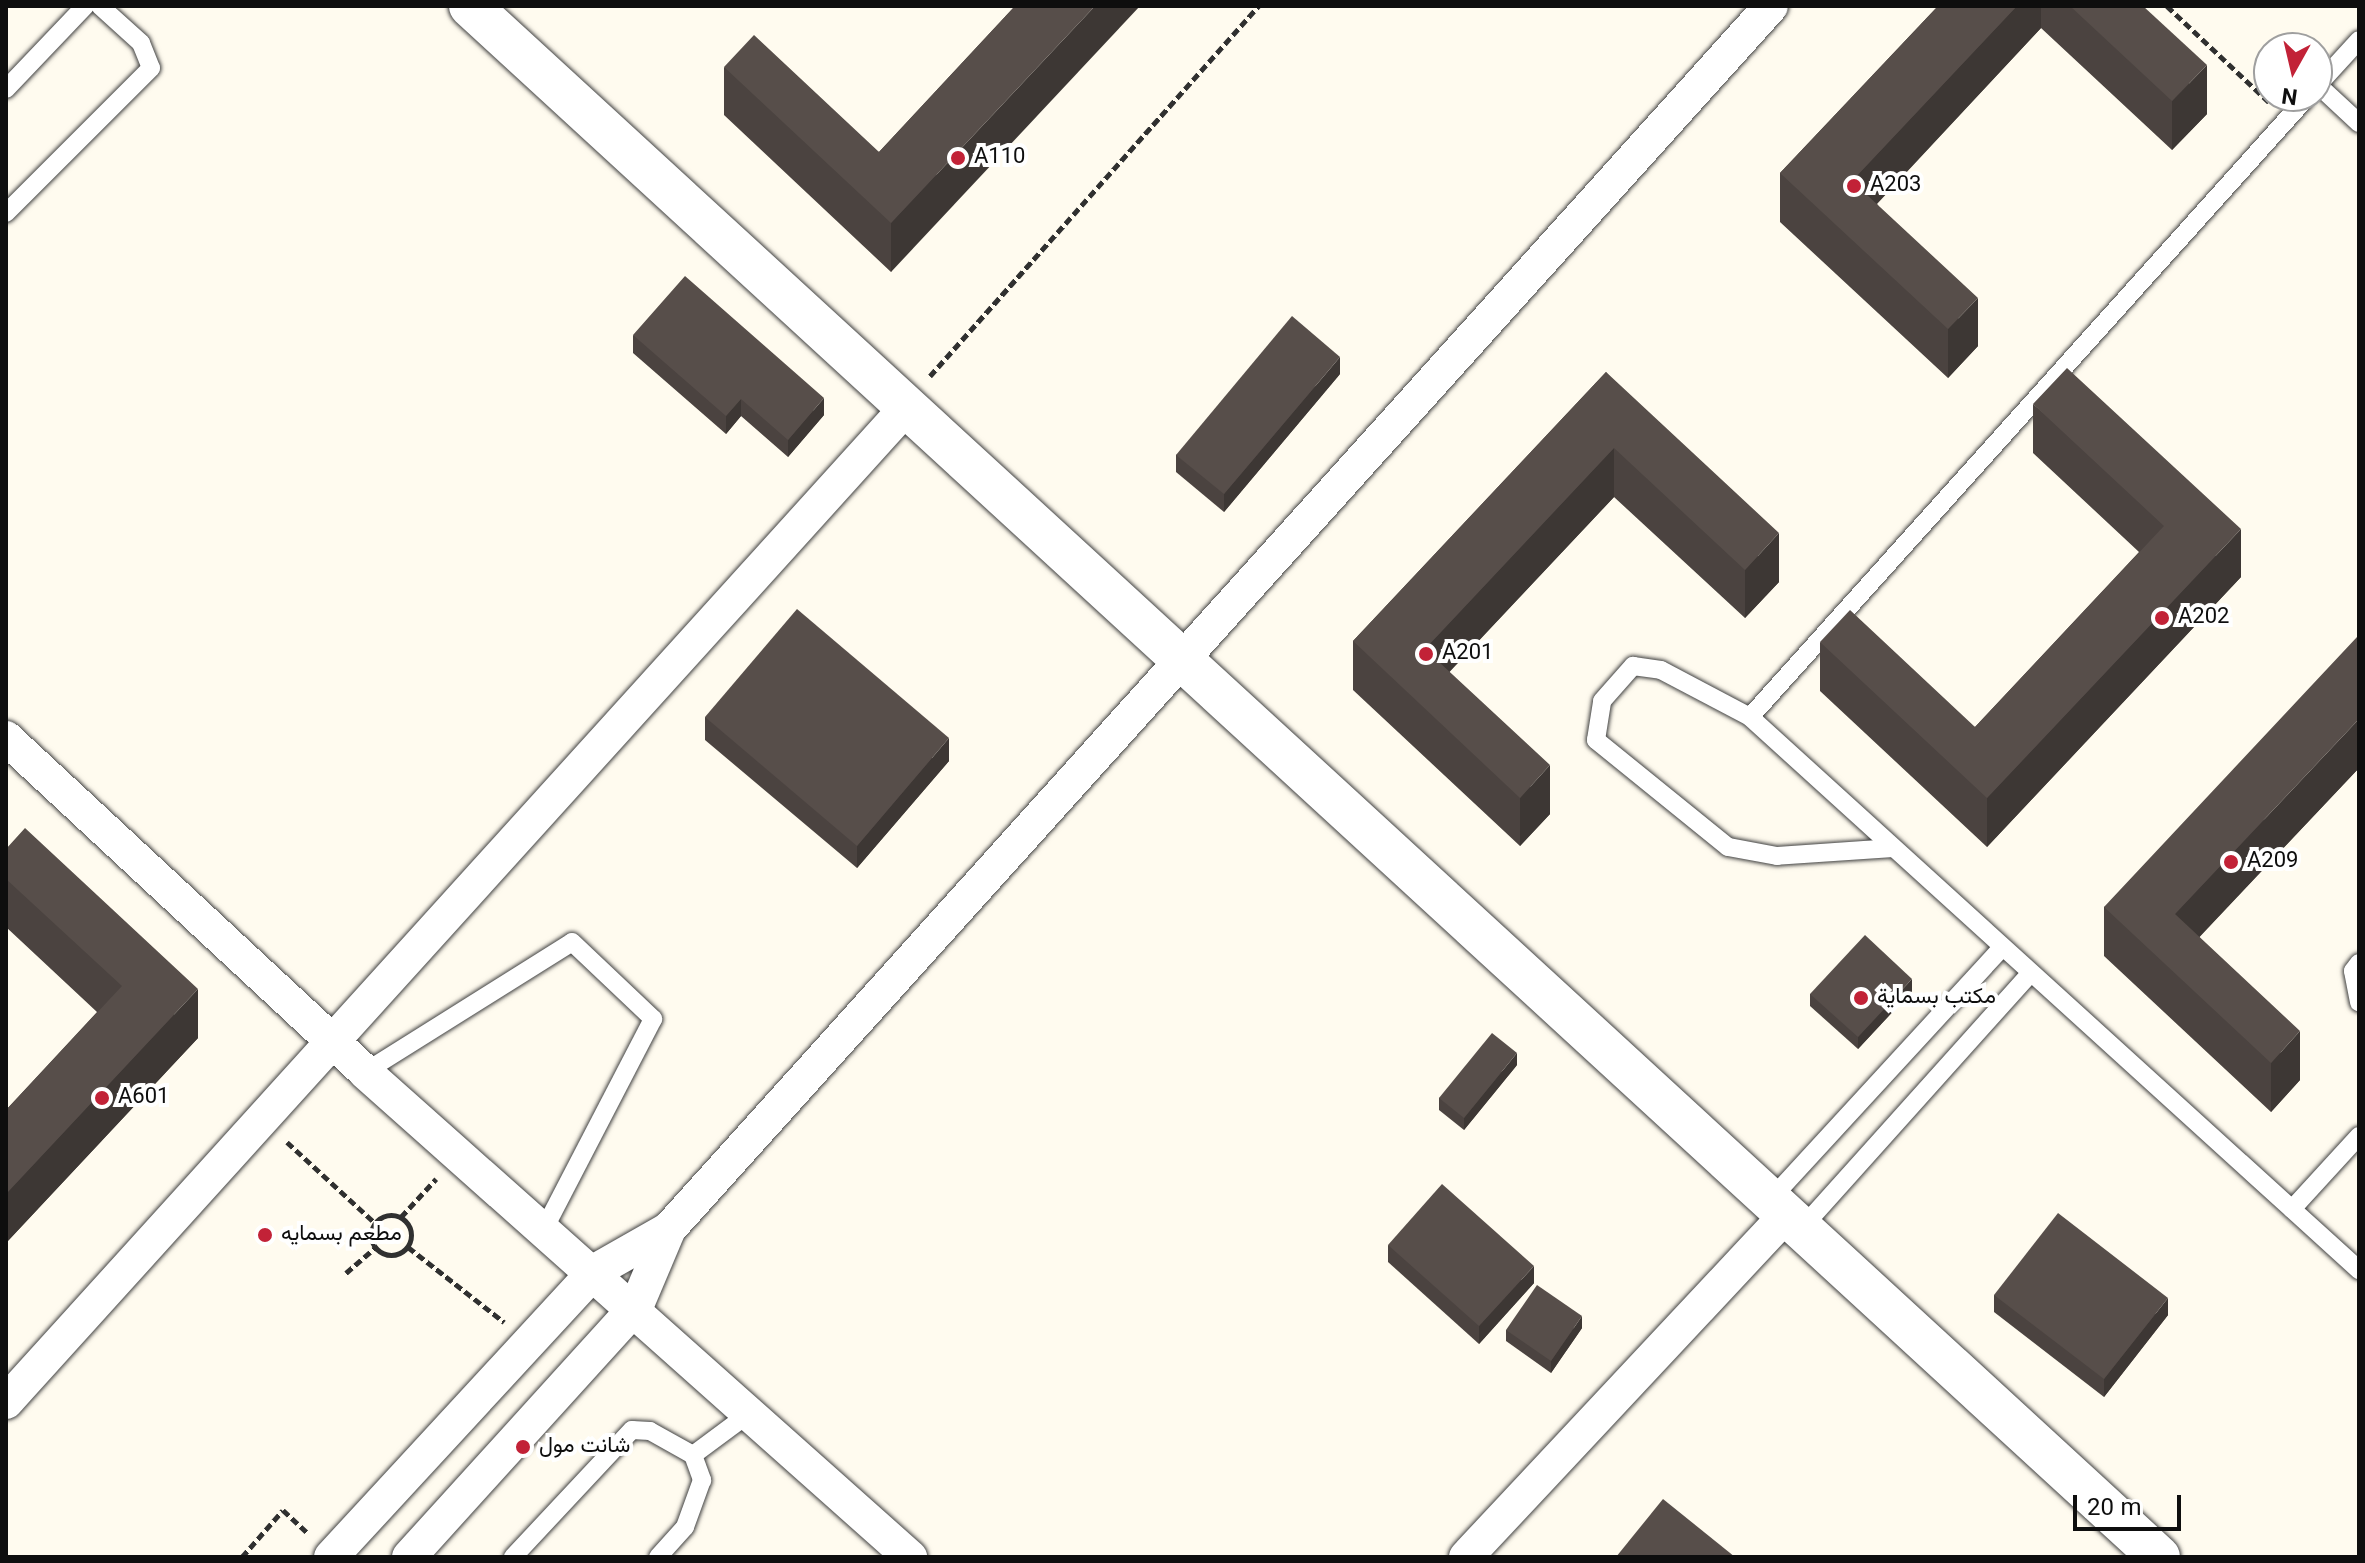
<!DOCTYPE html>
<meta charset="utf-8">
<style>
body{margin:0}
#map{position:relative;width:2365px;height:1563px;overflow:hidden;background:#fffbef;font-family:Georgia,Vazirmatn,serif}
div>[style]{position:absolute}
.path>*{height:5px;margin-top:-2.5px;transform-origin:0;background:repeating-linear-gradient(90deg,#303030 0 8px,transparent 0 12px)}
.path>.ring{margin:-2.5px;padding:0;box-sizing:content-box;background:none;border:5px solid #303030;border-radius:50%}
.roads{filter:drop-shadow(0 0 2px #414141) drop-shadow(0 0 2px #414141)}
.service>*{height:18px;margin:-9px;padding:0 9px;transform-origin:9px;border-radius:9px;background:#fff}
.minor>*{height:34px;margin:-17px;padding:0 17px;transform-origin:17px;border-radius:17px;background:#fff}
.tertiary>*{height:42px;margin:-21px;padding:0 21px;transform-origin:21px;border-radius:21px;background:#fff}
.wall>*{inset:0;background:#4b4340}
.shaded-wall>*{inset:0;background:#3d3734}
.building>*{inset:0;background:#574e4a}
.dots>*{width:22px;height:22px;translate:-50% -50%;box-sizing:border-box;border:4px solid #fff;border-radius:50%}
span{translate:-50% -50%;white-space:nowrap;text-align:center;line-height:1.15;-webkit-text-stroke:8px #fff;paint-order:stroke}
.poi-label{font-size:22px;color:#0e0e0e}
.left{translate:0 -50%;text-align:left}
.frame{position:absolute;inset:0;border:8px solid #0e0e0e;pointer-events:none}
.north{position:absolute;left:2253px;top:32px;width:80px;height:80px;box-sizing:border-box;background:#fff;border:2px solid #9f9f9f;border-radius:50%;rotate:188deg;font-size:22px;font-weight:700;line-height:32px;text-align:center;color:#0e0e0e}
.north::after{content:'';display:block;margin:auto;width:28px;height:36px;background:#c22237;clip-path:polygon(50% 0,100% 100%,50% 72%,0 100%)}
.scale{position:absolute;left:2073px;top:1495px;width:108px;height:36px;box-sizing:border-box;border:4px solid #0e0e0e;border-top:0;padding-left:10px;font-size:24px;line-height:28px;white-space:nowrap;color:#0e0e0e;-webkit-text-stroke:6px #fff;paint-order:stroke}
</style>
<div id="map">
<div class="path">
<div style="left:2167px;top:6px;width:140px;rotate:43.3deg"></div>
<div style="left:930px;top:376px;width:495px;rotate:-48.4deg"></div>
<div style="left:287px;top:1142px;width:120px;rotate:42.6deg"></div>
<div class="ring" style="left:371px;top:1215px;width:35px;height:35px"></div>
<div style="left:401px;top:1217px;width:52px;rotate:-47.4deg"></div>
<div style="left:408px;top:1247px;width:122px;rotate:38deg"></div>
<div style="left:346px;top:1273px;width:38px;rotate:-41deg"></div>
<div style="left:242px;top:1557px;width:62px;rotate:-48.9deg"></div>
<div style="left:283px;top:1510px;width:33px;rotate:43deg"></div>
</div>
<div class="roads">
<div class="service">
<div style="left:2318px;top:85px;width:56px;rotate:42.8deg"></div>
<div style="left:2317px;top:86px;width:62px;rotate:-47.6deg"></div>
<div style="left:6px;top:89px;width:115px;rotate:-46.4deg"></div>
<div style="left:6px;top:213px;width:205px;rotate:-45deg"></div>
<div style="left:151px;top:68px;width:27px;rotate:-112deg"></div>
<div style="left:141px;top:43px;width:55px;rotate:-137.9deg"></div>
<div style="left:1750px;top:717px;width:835px;rotate:-48.06deg"></div>
<div style="left:1893px;top:848px;width:116px;rotate:176.1deg"></div>
<div style="left:1777px;top:856px;width:50px;rotate:-169.6deg"></div>
<div style="left:1728px;top:847px;width:170px;rotate:-141deg"></div>
<div style="left:1596px;top:740px;width:39px;rotate:-81deg"></div>
<div style="left:1602px;top:701px;width:47px;rotate:-48.5deg"></div>
<div style="left:1633px;top:666px;width:28px;rotate:8deg"></div>
<div style="left:1661px;top:670px;width:101px;rotate:27.8deg"></div>
<div style="left:1750px;top:717px;width:823px;rotate:42.24deg"></div>
<div style="left:2359px;top:963px;width:10px;rotate:127deg"></div>
<div style="left:2353px;top:971px;width:32px;rotate:79deg"></div>
<div style="left:365px;top:1072px;width:244px;rotate:-32.1deg"></div>
<div style="left:572px;top:942px;width:112px;rotate:43.5deg"></div>
<div style="left:653px;top:1019px;width:234px;rotate:117.4deg"></div>
<div style="left:1769px;top:1201px;width:344px;rotate:-47.4deg"></div>
<div style="left:2292px;top:1209px;width:99px;rotate:-47.5deg"></div>
<div style="left:1800px;top:1230px;width:344px;rotate:-48.1deg"></div>
<div style="left:693px;top:1455px;width:72px;rotate:-36.6deg"></div>
<div style="left:513px;top:1557px;width:174px;rotate:-46.9deg"></div>
<div style="left:632px;top:1430px;width:18px;rotate:3deg"></div>
<div style="left:650px;top:1431px;width:49px;rotate:29.2deg"></div>
<div style="left:693px;top:1455px;width:27px;rotate:70deg"></div>
<div style="left:702px;top:1480px;width:50px;rotate:109.9deg"></div>
<div style="left:685px;top:1527px;width:40px;rotate:132deg"></div>
</div>
<div class="minor">
<div style="left:6px;top:738px;width:490px;rotate:42.9deg"></div>
<div style="left:365px;top:1072px;width:730px;rotate:41.67deg"></div>
<div style="left:6px;top:1402px;width:1341px;rotate:-47.84deg"></div>
<div style="left:331px;top:1557px;width:389px;rotate:-47.3deg"></div>
<div style="left:595px;top:1271px;width:85px;rotate:-29.6deg"></div>
<div style="left:669px;top:1229px;width:1646px;rotate:-47.98deg"></div>
<div style="left:409px;top:1557px;width:338px;rotate:-47.8deg"></div>
<div style="left:636px;top:1307px;width:85px;rotate:-67.1deg"></div>
<div style="left:1466px;top:1557px;width:467px;rotate:-46.9deg"></div>
</div>
<div class="tertiary">
<div style="left:470px;top:6px;width:2293px;rotate:42.56deg"></div>
</div>
</div>
<div class="wall">
<div style="clip-path:polygon(1015px 6px,891px 272px,724px 115px,724px 67px,879px 152px)"></div>
<div style="clip-path:polygon(1938px 6px,2143px 6px,2207px 114px,2172px 150px,2041px 28px,1877px 204px,1978px 346px,1948px 378px,1780px 222px,1780px 173px)"></div>
<div style="clip-path:polygon(633px 335px,824px 415px,788px 457px,741px 416px,726px 434px,633px 353px)"></div>
<div style="clip-path:polygon(1606px 372px,1779px 582px,1745px 618px,1614px 497px,1449px 672px,1550px 814px,1520px 846px,1353px 690px,1353px 641px)"></div>
<div style="clip-path:polygon(1340px 374px,1224px 512px,1176px 472px,1176px 455px)"></div>
<div style="clip-path:polygon(2033px 404px,2241px 577px,1987px 847px,1820px 691px,1820px 642px,1975px 727px,2139px 552px,2033px 453px)"></div>
<div style="clip-path:polygon(705px 717px,949px 761px,857px 868px,705px 740px)"></div>
<div style="clip-path:polygon(2359px 768px,2199px 937px,2300px 1080px,2271px 1112px,2104px 956px,2104px 907px)"></div>
<div style="clip-path:polygon(6px 849px,198px 1038px,6px 1243px,6px 1110px,97px 1012px,6px 927px)"></div>
<div style="clip-path:polygon(1912px 991px,1858px 1049px,1810px 1006px,1810px 994px)"></div>
<div style="clip-path:polygon(1517px 1065px,1464px 1130px,1439px 1110px,1439px 1098px)"></div>
<div style="clip-path:polygon(1388px 1245px,1534px 1283px,1479px 1344px,1388px 1262px)"></div>
<div style="clip-path:polygon(1994px 1295px,2168px 1315px,2104px 1397px,1994px 1312px)"></div>
<div style="clip-path:polygon(1582px 1328px,1551px 1373px,1506px 1341px,1506px 1330px)"></div>
</div>
<div class="shaded-wall">
<div style="clip-path:polygon(1095px 6px,1140px 6px,891px 272px,891px 223px)"></div>
<div style="clip-path:polygon(2017px 6px,2041px 6px,2041px 28px,1852px 230px,1852px 181px)"></div>
<div style="clip-path:polygon(2207px 65px,2207px 114px,2172px 150px,2172px 101px)"></div>
<div style="clip-path:polygon(1978px 298px,1978px 346px,1948px 378px,1948px 329px)"></div>
<div style="clip-path:polygon(1340px 357px,1340px 374px,1224px 512px,1224px 494px)"></div>
<div style="clip-path:polygon(824px 398px,824px 415px,788px 457px,788px 440px)"></div>
<div style="clip-path:polygon(741px 399px,741px 416px,726px 434px,726px 416px)"></div>
<div style="clip-path:polygon(1614px 448px,1614px 497px,1425px 698px,1425px 649px)"></div>
<div style="clip-path:polygon(2241px 529px,2241px 577px,1987px 847px,1987px 798px)"></div>
<div style="clip-path:polygon(1779px 533px,1779px 582px,1745px 618px,1745px 570px)"></div>
<div style="clip-path:polygon(2359px 719px,2359px 768px,2175px 963px,2175px 914px)"></div>
<div style="clip-path:polygon(949px 738px,949px 761px,857px 868px,857px 846px)"></div>
<div style="clip-path:polygon(1550px 765px,1550px 814px,1520px 846px,1520px 798px)"></div>
<div style="clip-path:polygon(1912px 979px,1912px 991px,1858px 1049px,1858px 1037px)"></div>
<div style="clip-path:polygon(198px 989px,198px 1038px,6px 1243px,6px 1194px)"></div>
<div style="clip-path:polygon(2300px 1031px,2300px 1080px,2271px 1112px,2271px 1063px)"></div>
<div style="clip-path:polygon(1517px 1053px,1517px 1065px,1464px 1130px,1464px 1118px)"></div>
<div style="clip-path:polygon(1534px 1266px,1534px 1283px,1479px 1344px,1479px 1326px)"></div>
<div style="clip-path:polygon(2168px 1298px,2168px 1315px,2104px 1397px,2104px 1379px)"></div>
<div style="clip-path:polygon(1582px 1316px,1582px 1328px,1551px 1373px,1551px 1361px)"></div>
</div>
<div class="building">
<div style="clip-path:polygon(1015px 6px,1095px 6px,891px 223px,724px 67px,754px 35px,879px 152px)"></div>
<div style="clip-path:polygon(1938px 6px,2017px 6px,1852px 181px,1978px 298px,1948px 329px,1780px 173px)"></div>
<div style="clip-path:polygon(2070px 6px,2143px 6px,2207px 65px,2172px 101px)"></div>
<div style="clip-path:polygon(685px 276px,824px 398px,788px 440px,741px 399px,726px 416px,633px 335px)"></div>
<div style="clip-path:polygon(1292px 316px,1340px 357px,1224px 494px,1176px 455px)"></div>
<div style="clip-path:polygon(2067px 368px,2241px 529px,1987px 798px,1820px 642px,1850px 610px,1975px 727px,2164px 526px,2033px 404px)"></div>
<div style="clip-path:polygon(1606px 372px,1779px 533px,1745px 570px,1614px 448px,1425px 649px,1550px 765px,1520px 798px,1353px 641px)"></div>
<div style="clip-path:polygon(797px 609px,949px 738px,857px 846px,705px 717px)"></div>
<div style="clip-path:polygon(2357px 637px,2359px 639px,2359px 719px,2175px 914px,2300px 1031px,2271px 1063px,2104px 907px)"></div>
<div style="clip-path:polygon(25px 828px,198px 989px,6px 1194px,6px 1110px,122px 986px,6px 879px,6px 849px)"></div>
<div style="clip-path:polygon(1865px 935px,1912px 979px,1858px 1037px,1810px 994px)"></div>
<div style="clip-path:polygon(1492px 1033px,1517px 1053px,1464px 1118px,1439px 1098px)"></div>
<div style="clip-path:polygon(1442px 1184px,1534px 1266px,1479px 1326px,1388px 1245px)"></div>
<div style="clip-path:polygon(2058px 1213px,2168px 1298px,2104px 1379px,1994px 1295px)"></div>
<div style="clip-path:polygon(1537px 1285px,1582px 1316px,1551px 1361px,1506px 1330px)"></div>
<div style="clip-path:polygon(1663px 1499px,1735px 1557px,1616px 1557px)"></div>
</div>
<div class="dots">
<div style="left:958px;top:158px;background:#c22237"></div>
<div style="left:1854px;top:186px;background:#c22237"></div>
<div style="left:2162px;top:618px;background:#c22237"></div>
<div style="left:1426px;top:654px;background:#c22237"></div>
<div style="left:2231px;top:862px;background:#c22237"></div>
<div style="left:1861px;top:998px;background:#c22237"></div>
<div style="left:102px;top:1098px;background:#c22237"></div>
<div style="left:265px;top:1235px;background:#c22237"></div>
<div style="left:523px;top:1447px;background:#c22237"></div>
</div>
<div class="poi-label">
<span class="left" style="left:974px;top:158px">A110</span>
<span class="left" style="left:1870px;top:186px">A203</span>
<span class="left" style="left:2178px;top:618px">A202</span>
<span class="left" style="left:1442px;top:654px">A201</span>
<span class="left" style="left:2247px;top:862px">A209</span>
<span class="left" style="left:1877px;top:998px">مكتب بسماية</span>
<span class="left" style="left:118px;top:1098px">A601</span>
<span class="left" style="left:281px;top:1235px">مطعم بسمايه</span>
<span class="left" style="left:539px;top:1447px">شانت مول</span>
</div>
<div class="frame"></div>
<div class="north">N</div>
<div class="scale">20 m</div>
</div>
